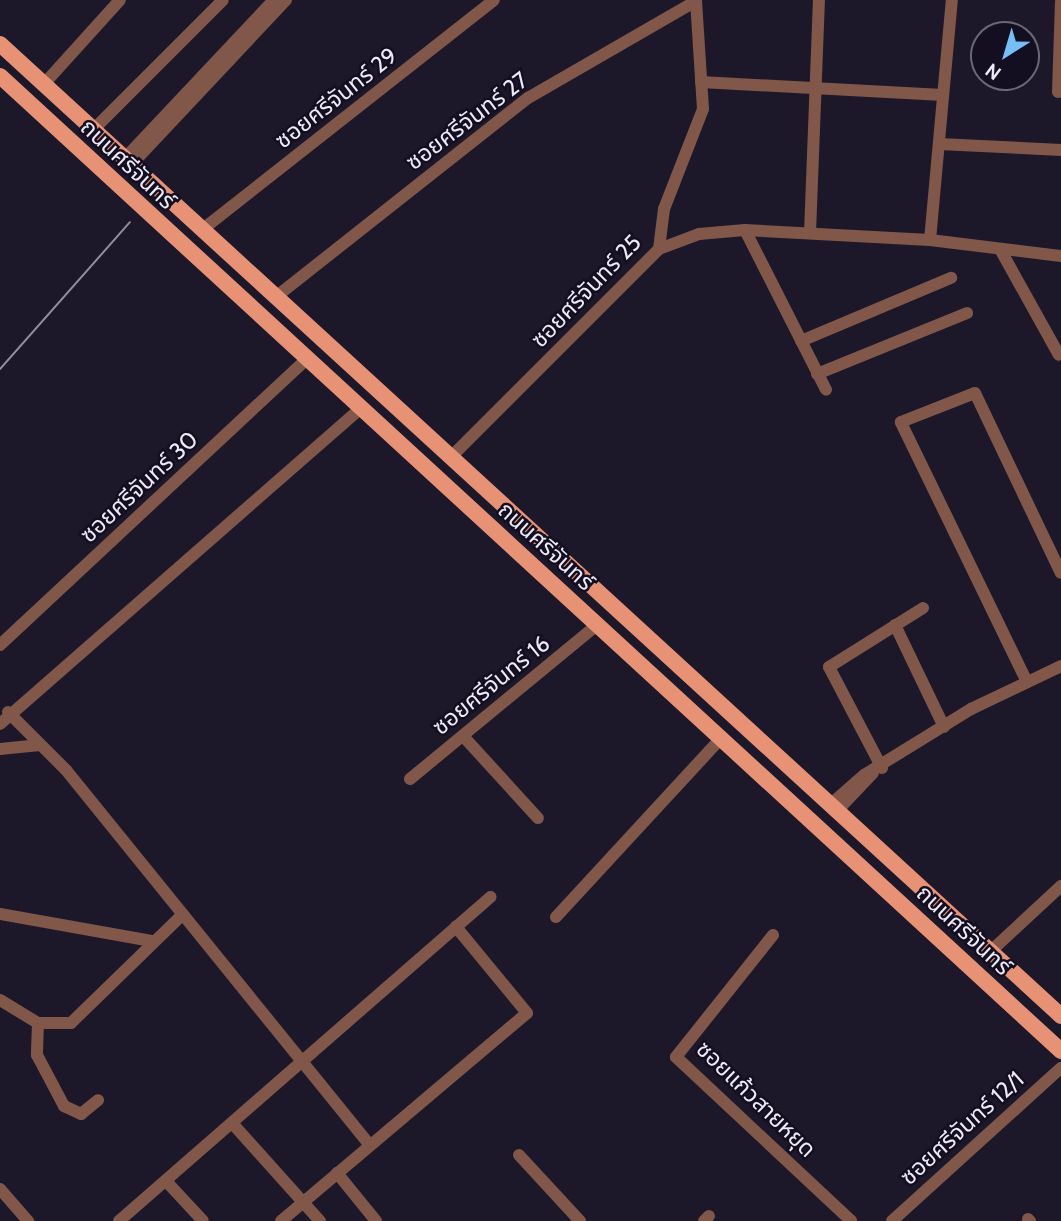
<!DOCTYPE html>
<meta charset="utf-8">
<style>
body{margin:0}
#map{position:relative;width:1061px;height:1221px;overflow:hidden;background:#1c182a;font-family:Cabin,"Noto Sans Thai",sans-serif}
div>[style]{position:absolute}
.minor>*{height:12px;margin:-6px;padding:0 6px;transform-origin:6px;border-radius:6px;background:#805749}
.major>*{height:16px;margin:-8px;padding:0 8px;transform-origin:8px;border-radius:8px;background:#e89275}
.tram>*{height:2px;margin:-1px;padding:0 1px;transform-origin:1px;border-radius:1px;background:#918d9c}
span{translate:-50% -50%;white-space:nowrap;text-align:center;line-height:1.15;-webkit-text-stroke:5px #130f20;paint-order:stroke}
.street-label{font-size:23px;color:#edeaf7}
.north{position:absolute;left:970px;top:21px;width:70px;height:70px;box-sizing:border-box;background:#130f20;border:2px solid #6a6776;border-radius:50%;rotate:217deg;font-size:19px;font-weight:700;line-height:28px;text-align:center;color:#edeaf7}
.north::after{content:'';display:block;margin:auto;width:24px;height:32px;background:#74c0f6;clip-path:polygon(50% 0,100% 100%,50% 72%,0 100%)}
</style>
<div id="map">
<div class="minor">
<div style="left:701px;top:82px;width:242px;rotate:3.1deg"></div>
<div style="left:44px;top:84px;width:113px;rotate:-47.9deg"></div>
<div style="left:1058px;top:92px;width:90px;rotate:-88.1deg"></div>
<div style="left:94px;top:129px;width:182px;rotate:-45deg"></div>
<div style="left:939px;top:144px;width:122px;rotate:2.8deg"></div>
<div style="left:125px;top:158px;width:217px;rotate:-46.7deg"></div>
<div style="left:132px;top:164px;width:225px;rotate:-46.8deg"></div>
<div style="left:203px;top:229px;width:370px;rotate:-38.2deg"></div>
<div style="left:745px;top:230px;width:179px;rotate:63.1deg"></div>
<div style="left:810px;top:233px;width:233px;rotate:-87.8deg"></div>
<div style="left:930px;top:240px;width:241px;rotate:-84.8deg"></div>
<div style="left:659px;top:249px;width:43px;rotate:-20.6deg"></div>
<div style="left:699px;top:234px;width:46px;rotate:-5deg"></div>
<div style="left:745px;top:230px;width:185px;rotate:3.1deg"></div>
<div style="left:930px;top:240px;width:132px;rotate:7deg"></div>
<div style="left:1000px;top:249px;width:121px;rotate:60.9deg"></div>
<div style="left:277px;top:296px;width:320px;rotate:-38.3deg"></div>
<div style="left:528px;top:98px;width:194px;rotate:-30deg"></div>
<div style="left:801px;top:341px;width:163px;rotate:-22.8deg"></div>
<div style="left:817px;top:374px;width:162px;rotate:-22.1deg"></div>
<div style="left:453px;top:455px;width:291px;rotate:-45deg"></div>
<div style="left:659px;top:249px;width:40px;rotate:-82.9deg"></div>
<div style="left:664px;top:209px;width:107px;rotate:-68.7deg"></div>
<div style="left:703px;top:109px;width:109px;rotate:-93.7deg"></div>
<div style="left:895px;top:625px;width:113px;rotate:64.3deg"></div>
<div style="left:0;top:645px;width:420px;rotate:-43deg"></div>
<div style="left:1027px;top:682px;width:289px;rotate:-115.9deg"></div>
<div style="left:901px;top:422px;width:79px;rotate:-21.4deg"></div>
<div style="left:975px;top:393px;width:199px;rotate:64.5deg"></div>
<div style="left:8px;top:712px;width:82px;rotate:45deg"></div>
<div style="left:66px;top:770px;width:481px;rotate:51deg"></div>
<div style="left:0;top:724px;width:478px;rotate:-41.2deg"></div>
<div style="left:463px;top:736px;width:111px;rotate:47.6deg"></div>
<div style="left:0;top:749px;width:40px;rotate:-5.7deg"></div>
<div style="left:882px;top:768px;width:114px;rotate:-117.7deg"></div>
<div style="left:829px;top:667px;width:111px;rotate:-32.1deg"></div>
<div style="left:410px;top:779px;width:244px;rotate:-39.5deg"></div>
<div style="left:831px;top:804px;width:44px;rotate:-41.3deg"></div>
<div style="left:864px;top:775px;width:126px;rotate:-31.7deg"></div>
<div style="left:971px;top:709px;width:100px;rotate:-25.5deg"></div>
<div style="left:838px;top:810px;width:51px;rotate:-46.6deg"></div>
<div style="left:0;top:914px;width:154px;rotate:10.1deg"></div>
<div style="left:556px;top:917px;width:245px;rotate:-47.3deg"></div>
<div style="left:773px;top:935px;width:156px;rotate:128.5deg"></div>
<div style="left:676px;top:1057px;width:240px;rotate:43.1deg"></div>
<div style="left:991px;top:951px;width:96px;rotate:-42.9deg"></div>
<div style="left:0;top:1000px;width:44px;rotate:31.2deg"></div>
<div style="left:38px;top:1023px;width:33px"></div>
<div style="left:71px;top:1023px;width:156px;rotate:-44.2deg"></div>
<div style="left:38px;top:1023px;width:32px;rotate:92deg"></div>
<div style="left:37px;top:1055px;width:58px;rotate:62.1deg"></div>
<div style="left:64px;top:1106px;width:19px;rotate:25deg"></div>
<div style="left:81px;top:1114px;width:22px;rotate:-39deg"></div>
<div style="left:232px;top:1123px;width:132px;rotate:48.1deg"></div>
<div style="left:519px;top:1155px;width:90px;rotate:47.3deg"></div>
<div style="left:337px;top:1173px;width:62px;rotate:50.9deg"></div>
<div style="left:166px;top:1181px;width:54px;rotate:47.2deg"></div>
<div style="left:0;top:1189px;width:43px;rotate:48.8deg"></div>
<div style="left:1028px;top:1219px;width:3px;rotate:45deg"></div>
<div style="left:119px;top:1221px;width:493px;rotate:-41.1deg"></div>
<div style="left:281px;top:1221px;width:322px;rotate:-40.2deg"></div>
<div style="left:527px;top:1013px;width:112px;rotate:-129.5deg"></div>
<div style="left:704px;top:1221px;width:7px;rotate:-45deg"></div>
<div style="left:892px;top:1221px;width:228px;rotate:-42.2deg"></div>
</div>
<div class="major">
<div style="left:0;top:44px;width:1439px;rotate:42.49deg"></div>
<div style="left:0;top:76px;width:1441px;rotate:42.58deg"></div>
</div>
<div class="tram">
<div style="left:0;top:369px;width:196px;rotate:-48.5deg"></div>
</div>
<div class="street-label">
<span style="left:336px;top:98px;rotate:-38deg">ซอยศรีจันทร์ 29</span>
<span style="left:467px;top:121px;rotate:-37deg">ซอยศรีจันทร์ 27</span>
<span style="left:128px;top:164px;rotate:43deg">ถนนศรีจันทร์</span>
<span style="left:586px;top:291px;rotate:-46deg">ซอยศรีจันทร์ 25</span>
<span style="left:139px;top:487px;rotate:-43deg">ซอยศรีจันทร์ 30</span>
<span style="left:546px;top:546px;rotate:42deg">ถนนศรีจันทร์</span>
<span style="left:491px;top:685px;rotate:-39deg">ซอยศรีจันทร์ 16</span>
<span style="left:964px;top:930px;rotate:43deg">ถนนศรีจันทร์</span>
<span style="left:756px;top:1099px;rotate:44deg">ซอยแก้วสายหยุด</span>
<span style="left:962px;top:1128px;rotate:-42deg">ซอยศรีจันทร์ 12/1</span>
</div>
<div class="north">N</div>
</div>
